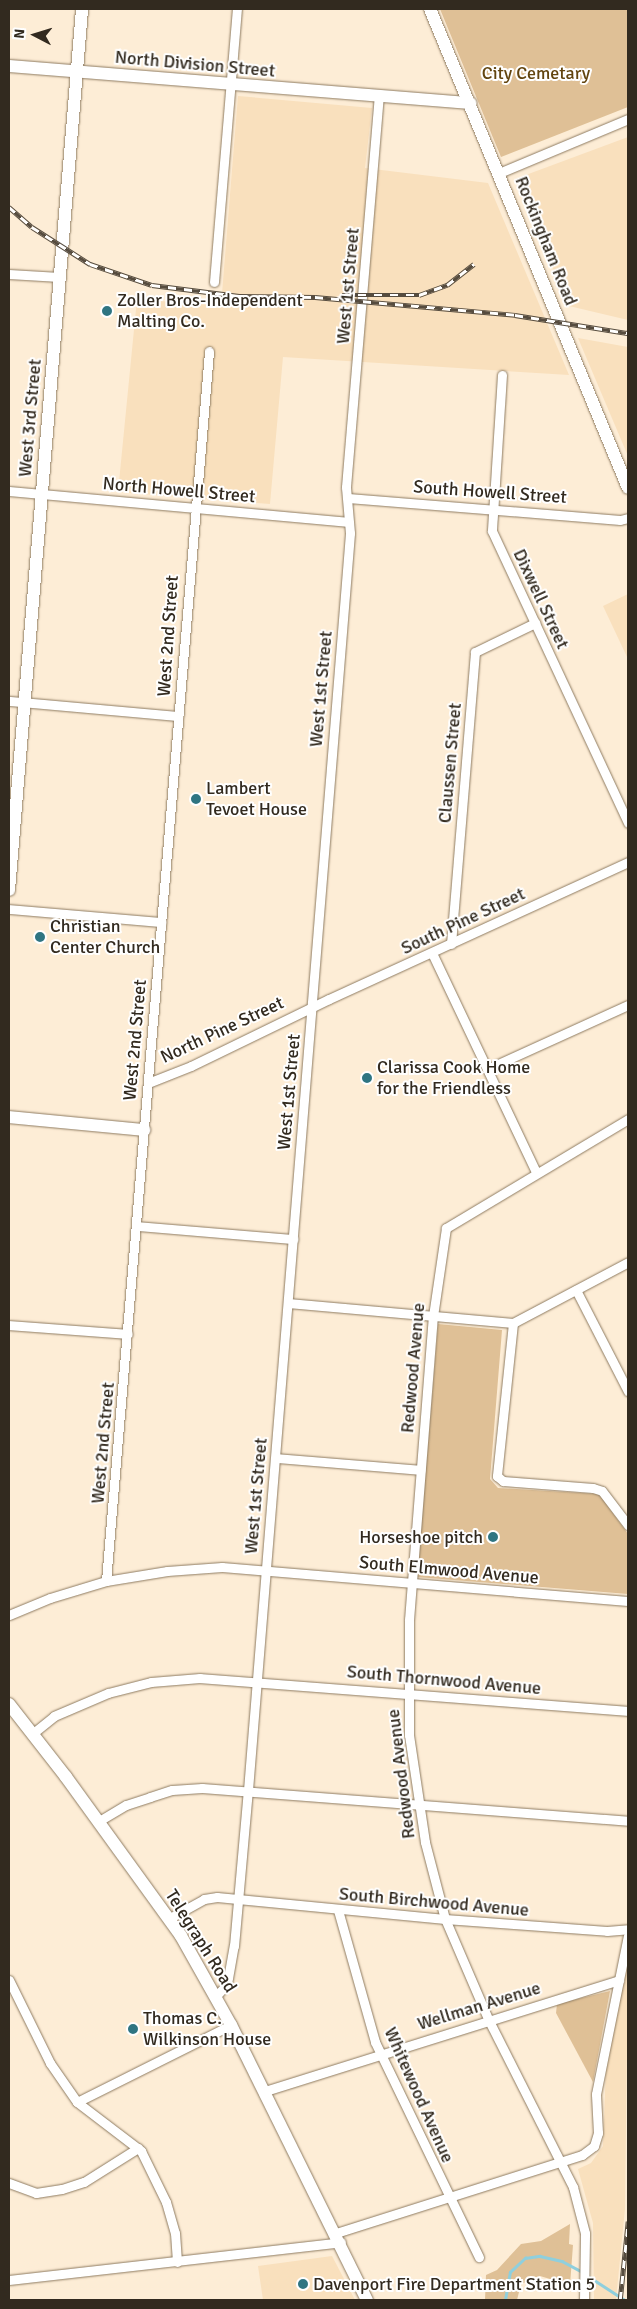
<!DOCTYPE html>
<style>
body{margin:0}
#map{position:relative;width:637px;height:2309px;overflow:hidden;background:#fdedd6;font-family:Signika,sans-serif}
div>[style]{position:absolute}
.built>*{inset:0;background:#f9e0bd}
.green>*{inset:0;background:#dfc096}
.stream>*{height:2.5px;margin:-1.25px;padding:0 1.25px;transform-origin:1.25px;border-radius:1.25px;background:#8fcfdd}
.roads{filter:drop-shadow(0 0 1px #8e7b61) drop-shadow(0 0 1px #8e7b61)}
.street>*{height:9px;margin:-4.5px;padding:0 4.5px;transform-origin:4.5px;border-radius:4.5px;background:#fff}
.secondary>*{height:12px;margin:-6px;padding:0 6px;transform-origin:6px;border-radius:6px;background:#fff}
.rail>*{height:4.5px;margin-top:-2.25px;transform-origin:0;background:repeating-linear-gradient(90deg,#fff 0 8px,#564c3f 0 16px);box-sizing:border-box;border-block:1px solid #564c3f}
.dots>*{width:14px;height:14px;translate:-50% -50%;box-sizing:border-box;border:2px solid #fff;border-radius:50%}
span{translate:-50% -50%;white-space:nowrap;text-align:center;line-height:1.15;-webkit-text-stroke:4px #fff;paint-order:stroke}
.street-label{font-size:18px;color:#322a1f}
.park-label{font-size:18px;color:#62440e}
.poi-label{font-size:18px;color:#322a1f}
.left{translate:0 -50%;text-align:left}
.right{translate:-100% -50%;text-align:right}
.frame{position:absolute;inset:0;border:10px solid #322a1f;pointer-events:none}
.north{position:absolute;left:10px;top:10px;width:50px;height:50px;-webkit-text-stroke:4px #fff;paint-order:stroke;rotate:275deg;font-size:14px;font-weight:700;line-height:20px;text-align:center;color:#322a1f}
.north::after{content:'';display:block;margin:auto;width:18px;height:22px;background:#322a1f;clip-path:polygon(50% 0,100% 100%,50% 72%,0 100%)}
</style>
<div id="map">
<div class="built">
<div style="clip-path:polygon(238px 96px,372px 108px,365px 168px,488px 183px,569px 375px,283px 357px,270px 504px,118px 492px,137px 299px,221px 306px)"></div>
<div style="clip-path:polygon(628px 137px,628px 320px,569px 306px,515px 179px)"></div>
<div style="clip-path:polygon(578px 338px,628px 347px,628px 456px)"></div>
<div style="clip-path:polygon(628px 594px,628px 659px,603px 606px)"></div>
<div style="clip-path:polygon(628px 1959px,625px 2209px,616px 2300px,594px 2300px,593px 2223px,578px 2169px,591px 2163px,603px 2146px,606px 2067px)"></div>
<div style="clip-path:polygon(332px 2256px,355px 2300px,263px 2300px,258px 2266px)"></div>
</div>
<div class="green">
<div style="clip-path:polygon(440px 9px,628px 9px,628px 107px,501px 157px)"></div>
<div style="clip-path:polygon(438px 1324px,502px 1330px,490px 1479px,498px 1488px,599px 1494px,628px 1534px,628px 1594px,417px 1577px)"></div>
<div style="clip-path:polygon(610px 1991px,593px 2082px,556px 2013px,557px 2004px)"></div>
<div style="clip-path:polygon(570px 2224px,569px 2244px,573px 2245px,570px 2285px,540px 2276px,521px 2284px,517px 2300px,485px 2300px,486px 2275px,497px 2270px,521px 2244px,541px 2241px)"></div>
</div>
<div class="stream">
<div style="left:588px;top:2276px;width:44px;rotate:33deg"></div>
<div style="left:505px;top:2300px;width:28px;rotate:-80deg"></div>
<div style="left:510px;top:2272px;width:21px;rotate:-43deg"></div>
<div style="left:525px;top:2258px;width:15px;rotate:-8deg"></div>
<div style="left:540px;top:2256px;width:23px;rotate:13deg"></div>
<div style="left:562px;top:2261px;width:21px;rotate:28deg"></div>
</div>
<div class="roads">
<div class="street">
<div style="left:499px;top:173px;width:140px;rotate:-22.7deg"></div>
<div style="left:9px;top:274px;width:50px;rotate:3.4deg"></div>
<div style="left:214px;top:282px;width:274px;rotate:-85.2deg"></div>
<div style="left:502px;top:375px;width:156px;rotate:93.7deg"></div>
<div style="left:492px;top:531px;width:322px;rotate:65deg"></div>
<div style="left:9px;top:491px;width:339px;rotate:5.2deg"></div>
<div style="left:348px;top:498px;width:273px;rotate:4.6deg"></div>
<div style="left:620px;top:520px;width:8px;rotate:-14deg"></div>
<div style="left:9px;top:701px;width:170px;rotate:5.1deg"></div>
<div style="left:9px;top:909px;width:153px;rotate:4.9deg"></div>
<div style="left:451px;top:944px;width:293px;rotate:-85.3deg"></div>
<div style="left:475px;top:652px;width:67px;rotate:-25.8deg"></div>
<div style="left:432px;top:953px;width:242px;rotate:64.6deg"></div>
<div style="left:487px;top:1069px;width:155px;rotate:-24.4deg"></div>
<div style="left:148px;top:1083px;width:46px;rotate:-21.6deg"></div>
<div style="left:191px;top:1066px;width:153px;rotate:-25.9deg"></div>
<div style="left:329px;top:999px;width:329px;rotate:-24.6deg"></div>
<div style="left:137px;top:1226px;width:157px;rotate:4.8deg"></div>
<div style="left:576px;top:1290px;width:114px;rotate:62.8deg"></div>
<div style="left:288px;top:1303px;width:226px;rotate:5.1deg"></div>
<div style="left:513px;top:1323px;width:130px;rotate:-27.9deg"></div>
<div style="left:513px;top:1323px;width:154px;rotate:96deg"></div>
<div style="left:497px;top:1476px;width:8px;rotate:40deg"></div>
<div style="left:503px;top:1481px;width:90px;rotate:4.4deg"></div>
<div style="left:593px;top:1488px;width:9px;rotate:18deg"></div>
<div style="left:602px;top:1491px;width:43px;rotate:52.6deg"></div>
<div style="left:9px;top:1325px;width:119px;rotate:4.3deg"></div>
<div style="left:276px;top:1458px;width:145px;rotate:4.7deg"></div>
<div style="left:106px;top:1581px;width:1234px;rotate:-85.21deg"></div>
<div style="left:9px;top:1615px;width:44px;rotate:-22.5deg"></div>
<div style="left:50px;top:1598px;width:59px;rotate:-16.9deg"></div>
<div style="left:106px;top:1581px;width:62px;rotate:-9.3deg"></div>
<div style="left:167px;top:1571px;width:55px;rotate:-4.2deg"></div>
<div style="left:222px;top:1567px;width:407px;rotate:4.8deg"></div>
<div style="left:32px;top:1734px;width:28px;rotate:-39deg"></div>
<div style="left:54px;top:1716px;width:59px;rotate:-23.1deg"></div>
<div style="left:108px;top:1693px;width:44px;rotate:-14.3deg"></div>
<div style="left:151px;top:1682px;width:49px;rotate:-4.7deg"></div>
<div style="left:200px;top:1678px;width:429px;rotate:4.4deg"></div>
<div style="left:99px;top:1821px;width:31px;rotate:-31deg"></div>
<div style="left:126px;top:1805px;width:25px;rotate:-18deg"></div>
<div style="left:150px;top:1797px;width:23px;rotate:-18deg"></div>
<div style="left:172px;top:1790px;width:30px;rotate:-4deg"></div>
<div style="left:202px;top:1788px;width:427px;rotate:4.4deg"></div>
<div style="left:338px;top:1910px;width:137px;rotate:74.3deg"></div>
<div style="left:375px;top:2042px;width:239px;rotate:64.2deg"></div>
<div style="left:170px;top:1918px;width:39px;rotate:-29deg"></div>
<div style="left:204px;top:1899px;width:13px;rotate:-9deg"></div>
<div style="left:217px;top:1897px;width:229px;rotate:5.5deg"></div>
<div style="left:445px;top:1919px;width:162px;rotate:4.2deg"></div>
<div style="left:607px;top:1931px;width:21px;rotate:-5deg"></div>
<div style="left:9px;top:1980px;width:93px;rotate:63.7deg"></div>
<div style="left:50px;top:2063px;width:47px;rotate:55.3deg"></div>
<div style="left:77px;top:2102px;width:81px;rotate:37.4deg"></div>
<div style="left:141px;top:2151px;width:57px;rotate:63.9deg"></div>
<div style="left:166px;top:2202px;width:32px;rotate:74deg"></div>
<div style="left:175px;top:2233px;width:29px;rotate:86deg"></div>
<div style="left:216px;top:1996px;width:16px;rotate:-47deg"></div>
<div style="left:227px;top:1984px;width:39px;rotate:-80deg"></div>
<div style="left:234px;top:1946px;width:157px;rotate:-84.9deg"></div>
<div style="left:248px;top:1790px;width:1261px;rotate:-85.36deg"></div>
<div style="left:350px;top:533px;width:46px;rotate:-95deg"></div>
<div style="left:346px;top:487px;width:391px;rotate:-85.2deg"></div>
<div style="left:265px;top:2091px;width:371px;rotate:-17.4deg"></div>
<div style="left:77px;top:2102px;width:172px;rotate:-26.6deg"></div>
<div style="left:9px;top:2183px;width:29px;rotate:20deg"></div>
<div style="left:36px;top:2193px;width:26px;rotate:-9deg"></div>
<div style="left:62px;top:2189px;width:23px;rotate:-18deg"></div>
<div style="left:84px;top:2182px;width:64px;rotate:-32.2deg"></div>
<div style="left:336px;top:2233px;width:258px;rotate:-17.6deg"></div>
<div style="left:582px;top:2155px;width:15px;rotate:-37deg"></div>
<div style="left:594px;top:2146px;width:14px;rotate:-73deg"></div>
<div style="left:598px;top:2133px;width:39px;rotate:-93deg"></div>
<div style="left:596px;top:2094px;width:161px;rotate:-78.6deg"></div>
<div style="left:9px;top:2280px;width:334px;rotate:-6.5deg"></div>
<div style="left:584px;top:2300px;width:67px;rotate:-89.1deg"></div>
<div style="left:585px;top:2233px;width:48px;rotate:-104.6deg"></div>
<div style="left:573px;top:2187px;width:186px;rotate:-116.8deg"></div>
<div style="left:489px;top:2021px;width:111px;rotate:-113.3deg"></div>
<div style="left:445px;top:1919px;width:80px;rotate:-104.6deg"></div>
<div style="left:425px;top:1842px;width:108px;rotate:-98.5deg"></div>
<div style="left:409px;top:1735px;width:115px;rotate:-90deg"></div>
<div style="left:409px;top:1620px;width:305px;rotate:-85.5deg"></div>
<div style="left:433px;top:1316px;width:89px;rotate:-81.6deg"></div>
<div style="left:446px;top:1228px;width:212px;rotate:-30.9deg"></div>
</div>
<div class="secondary">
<div style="left:430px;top:9px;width:518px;rotate:67.54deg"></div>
<div style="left:9px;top:66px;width:463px;rotate:4.6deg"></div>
<div style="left:9px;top:890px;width:884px;rotate:-85.26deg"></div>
<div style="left:9px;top:1117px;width:136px;rotate:5.5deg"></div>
<div style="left:9px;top:1704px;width:93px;rotate:52deg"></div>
<div style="left:66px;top:1777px;width:196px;rotate:54.1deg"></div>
<div style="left:181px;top:1936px;width:102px;rotate:60.7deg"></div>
<div style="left:231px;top:2025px;width:307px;rotate:63.7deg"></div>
</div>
</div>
<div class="rail">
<div style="left:9px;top:207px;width:30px;rotate:41deg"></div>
<div style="left:32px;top:227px;width:69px;rotate:32.5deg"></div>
<div style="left:90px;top:264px;width:65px;rotate:18.7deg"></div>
<div style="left:152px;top:285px;width:88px;rotate:7.2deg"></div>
<div style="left:239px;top:296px;width:76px;rotate:0.8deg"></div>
<div style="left:315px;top:297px;width:201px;rotate:5.1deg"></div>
<div style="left:515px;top:315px;width:114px;rotate:9.1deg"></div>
<div style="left:342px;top:295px;width:77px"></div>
<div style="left:419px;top:295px;width:30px;rotate:-20deg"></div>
<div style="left:447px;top:285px;width:34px;rotate:-38deg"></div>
<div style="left:620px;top:2300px;width:79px;rotate:-84.2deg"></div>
</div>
<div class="dots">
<div style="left:107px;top:311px;background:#2f7582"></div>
<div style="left:196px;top:799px;background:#2f7582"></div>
<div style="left:40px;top:937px;background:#2f7582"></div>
<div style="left:367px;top:1078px;background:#2f7582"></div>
<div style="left:493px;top:1537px;background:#2f7582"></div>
<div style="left:133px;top:2029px;background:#2f7582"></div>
<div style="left:303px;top:2284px;background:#2f7582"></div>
</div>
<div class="street-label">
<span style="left:195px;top:64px;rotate:5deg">North Division Street</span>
<span style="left:546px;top:241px;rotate:68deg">Rockingham Road</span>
<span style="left:348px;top:286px;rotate:-85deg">West 1st Street</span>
<span style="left:30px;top:418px;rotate:-85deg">West 3rd Street</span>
<span style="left:179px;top:490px;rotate:5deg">North Howell Street</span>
<span style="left:490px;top:492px;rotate:4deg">South Howell Street</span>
<span style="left:541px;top:599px;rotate:65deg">Dixwell Street</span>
<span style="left:168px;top:636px;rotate:-86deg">West 2nd Street</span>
<span style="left:321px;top:689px;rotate:-85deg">West 1st Street</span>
<span style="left:450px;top:763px;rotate:-85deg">Claussen Street</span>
<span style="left:463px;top:921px;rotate:-25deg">South Pine Street</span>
<span style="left:222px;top:1030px;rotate:-25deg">North Pine Street</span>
<span style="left:135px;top:1040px;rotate:-85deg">West 2nd Street</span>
<span style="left:289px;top:1092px;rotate:-85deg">West 1st Street</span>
<span style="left:413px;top:1368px;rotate:-85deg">Redwood Avenue</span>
<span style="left:103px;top:1443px;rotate:-85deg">West 2nd Street</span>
<span style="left:256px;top:1496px;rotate:-85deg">West 1st Street</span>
<span style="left:449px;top:1570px;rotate:5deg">South Elmwood Avenue</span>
<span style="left:444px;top:1680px;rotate:5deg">South Thornwood Avenue</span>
<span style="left:401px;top:1774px;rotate:-97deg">Redwood Avenue</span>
<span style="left:434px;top:1902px;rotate:5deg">South Birchwood Avenue</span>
<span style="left:201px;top:1941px;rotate:58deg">Telegraph Road</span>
<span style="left:479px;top:2006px;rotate:-17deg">Wellman Avenue</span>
<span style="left:419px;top:2095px;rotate:66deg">Whitewood Avenue</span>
</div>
<div class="park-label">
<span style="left:536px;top:73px">City Cemetary</span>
</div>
<div class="poi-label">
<span class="left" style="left:117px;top:311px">Zoller Bros-Independent<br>Malting Co.</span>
<span class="left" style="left:206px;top:799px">Lambert<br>Tevoet House</span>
<span class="left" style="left:50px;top:937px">Christian<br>Center Church</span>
<span class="left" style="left:377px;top:1078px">Clarissa Cook Home<br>for the Friendless</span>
<span class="right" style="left:483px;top:1537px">Horseshoe pitch</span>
<span class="left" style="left:143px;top:2029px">Thomas C.<br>Wilkinson House</span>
<span class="left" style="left:313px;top:2284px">Davenport Fire Department Station 5</span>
</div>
<div class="frame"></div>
<div class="north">N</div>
</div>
